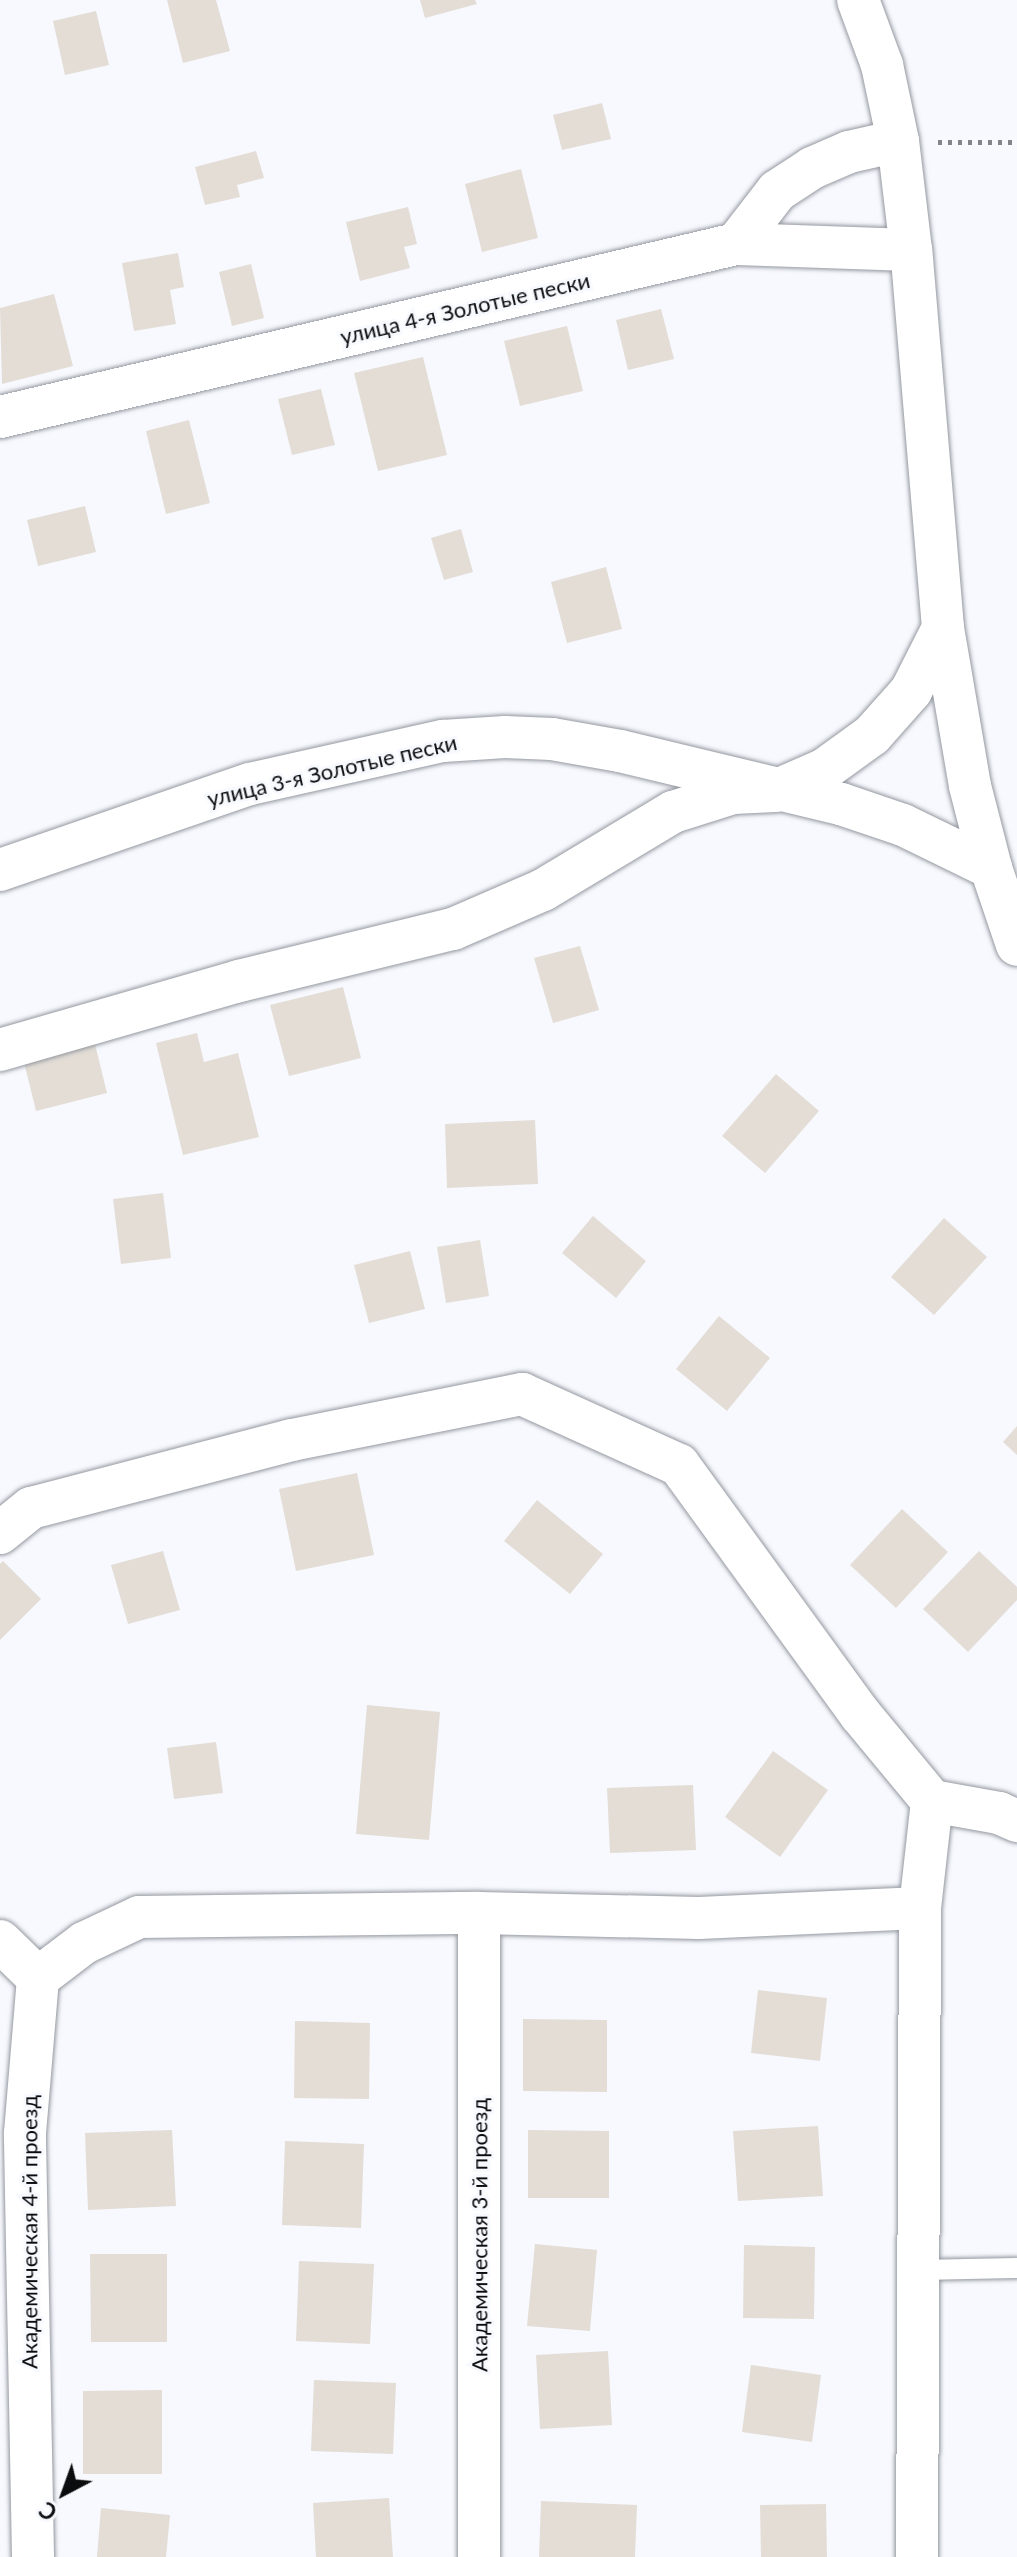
<!DOCTYPE html>
<meta charset="utf-8">
<style>
body{margin:0}
#map{position:relative;width:1017px;height:2557px;overflow:hidden;background:#f7f9fe;font-family:Lato,sans-serif}
div>[style]{position:absolute}
.building>*{inset:0;background:#e3ddd6}
.path>*{height:5px;margin-top:-2.5px;transform-origin:0;background:repeating-linear-gradient(90deg,#838588 0 4px,transparent 0 10px)}
.roads{filter:drop-shadow(0 0 2px #9498a0) drop-shadow(0 0 2px #9498a0)}
.lane>*{height:20px;margin:-10px;padding:0 10px;transform-origin:10px;border-radius:10px;background:#fff}
.street>*{height:42px;margin:-21px;padding:0 21px;transform-origin:21px;border-radius:21px;background:#fff}
span{translate:-50% -50%;white-space:nowrap;text-align:center;line-height:1.15;-webkit-text-stroke:6px #f7f9fe;paint-order:stroke}
.street-label{font-size:22px;color:#0a0c0e}
.north{position:absolute;left:24px;top:2453px;width:80px;height:80px;-webkit-text-stroke:6px #f7f9fe;paint-order:stroke;rotate:221deg;font-size:22px;font-weight:700;line-height:32px;text-align:center;color:#0a0c0e}
.north::after{content:'';display:block;margin:auto;width:28px;height:36px;background:#0a0c0e;clip-path:polygon(50% 0,100% 100%,50% 72%,0 100%)}
</style>
<div id="map">
<div class="building">
<div style="clip-path:polygon(167px 0,216px 0,230px 51px,183px 63px)"></div>
<div style="clip-path:polygon(420px 0,475px 0,477px 4px,425px 18px)"></div>
<div style="clip-path:polygon(96px 11px,109px 65px,65px 75px,53px 21px)"></div>
<div style="clip-path:polygon(602px 103px,611px 139px,562px 150px,553px 115px)"></div>
<div style="clip-path:polygon(256px 151px,264px 178px,237px 185px,240px 197px,205px 205px,195px 167px)"></div>
<div style="clip-path:polygon(521px 169px,538px 238px,482px 252px,465px 184px)"></div>
<div style="clip-path:polygon(408px 207px,417px 244px,404px 247px,410px 268px,360px 281px,346px 222px)"></div>
<div style="clip-path:polygon(178px 253px,184px 287px,170px 290px,176px 324px,134px 331px,122px 263px)"></div>
<div style="clip-path:polygon(251px 264px,264px 318px,232px 326px,219px 272px)"></div>
<div style="clip-path:polygon(54px 294px,73px 366px,2px 384px,0 308px)"></div>
<div style="clip-path:polygon(661px 309px,674px 359px,628px 370px,616px 320px)"></div>
<div style="clip-path:polygon(567px 326px,583px 391px,520px 406px,504px 341px)"></div>
<div style="clip-path:polygon(423px 357px,447px 455px,378px 471px,354px 373px)"></div>
<div style="clip-path:polygon(321px 389px,335px 445px,292px 455px,278px 399px)"></div>
<div style="clip-path:polygon(189px 420px,210px 503px,166px 514px,146px 431px)"></div>
<div style="clip-path:polygon(85px 506px,96px 552px,38px 566px,27px 520px)"></div>
<div style="clip-path:polygon(461px 529px,473px 572px,444px 580px,431px 538px)"></div>
<div style="clip-path:polygon(606px 567px,622px 629px,567px 643px,551px 582px)"></div>
<div style="clip-path:polygon(580px 946px,599px 1010px,553px 1023px,534px 958px)"></div>
<div style="clip-path:polygon(343px 987px,361px 1058px,289px 1076px,270px 1005px)"></div>
<div style="clip-path:polygon(197px 1033px,204px 1062px,238px 1053px,259px 1137px,183px 1155px,156px 1043px)"></div>
<div style="clip-path:polygon(94px 1040px,107px 1093px,36px 1111px,23px 1058px)"></div>
<div style="clip-path:polygon(776px 1074px,819px 1111px,765px 1173px,722px 1136px)"></div>
<div style="clip-path:polygon(535px 1120px,538px 1184px,447px 1188px,445px 1124px)"></div>
<div style="clip-path:polygon(163px 1193px,171px 1258px,121px 1264px,113px 1199px)"></div>
<div style="clip-path:polygon(593px 1216px,646px 1261px,616px 1298px,562px 1253px)"></div>
<div style="clip-path:polygon(944px 1218px,987px 1257px,934px 1315px,891px 1277px)"></div>
<div style="clip-path:polygon(480px 1240px,489px 1296px,446px 1303px,437px 1247px)"></div>
<div style="clip-path:polygon(410px 1251px,425px 1309px,369px 1323px,354px 1265px)"></div>
<div style="clip-path:polygon(719px 1316px,770px 1358px,727px 1411px,676px 1369px)"></div>
<div style="clip-path:polygon(1017px 1426px,1017px 1455px,1003px 1442px)"></div>
<div style="clip-path:polygon(357px 1473px,374px 1555px,296px 1571px,279px 1489px)"></div>
<div style="clip-path:polygon(537px 1500px,603px 1554px,570px 1594px,504px 1541px)"></div>
<div style="clip-path:polygon(902px 1509px,948px 1552px,896px 1608px,850px 1565px)"></div>
<div style="clip-path:polygon(163px 1551px,180px 1610px,128px 1624px,111px 1565px)"></div>
<div style="clip-path:polygon(979px 1551px,1017px 1587px,1017px 1600px,968px 1652px,923px 1609px)"></div>
<div style="clip-path:polygon(3px 1561px,41px 1599px,0 1640px,0 1564px)"></div>
<div style="clip-path:polygon(367px 1705px,440px 1712px,429px 1840px,356px 1834px)"></div>
<div style="clip-path:polygon(216px 1742px,223px 1793px,174px 1799px,167px 1748px)"></div>
<div style="clip-path:polygon(773px 1751px,828px 1790px,780px 1857px,725px 1817px)"></div>
<div style="clip-path:polygon(693px 1785px,696px 1850px,610px 1853px,607px 1788px)"></div>
<div style="clip-path:polygon(758px 1990px,827px 1998px,820px 2061px,751px 2053px)"></div>
<div style="clip-path:polygon(523px 2019px,607px 2020px,607px 2092px,523px 2091px)"></div>
<div style="clip-path:polygon(295px 2021px,370px 2023px,369px 2099px,294px 2098px)"></div>
<div style="clip-path:polygon(818px 2126px,823px 2196px,738px 2201px,733px 2131px)"></div>
<div style="clip-path:polygon(172px 2130px,176px 2206px,88px 2210px,85px 2133px)"></div>
<div style="clip-path:polygon(528px 2130px,609px 2131px,609px 2198px,528px 2198px)"></div>
<div style="clip-path:polygon(285px 2141px,364px 2144px,361px 2228px,282px 2225px)"></div>
<div style="clip-path:polygon(535px 2244px,597px 2250px,590px 2331px,527px 2326px)"></div>
<div style="clip-path:polygon(744px 2245px,815px 2247px,814px 2319px,743px 2318px)"></div>
<div style="clip-path:polygon(90px 2254px,167px 2254px,167px 2342px,91px 2342px)"></div>
<div style="clip-path:polygon(299px 2261px,374px 2264px,370px 2344px,296px 2341px)"></div>
<div style="clip-path:polygon(608px 2351px,612px 2425px,540px 2429px,536px 2355px)"></div>
<div style="clip-path:polygon(751px 2365px,821px 2375px,812px 2442px,742px 2432px)"></div>
<div style="clip-path:polygon(314px 2380px,396px 2383px,393px 2454px,311px 2451px)"></div>
<div style="clip-path:polygon(162px 2390px,162px 2474px,83px 2474px,83px 2391px)"></div>
<div style="clip-path:polygon(389px 2498px,393px 2557px,316px 2557px,313px 2503px)"></div>
<div style="clip-path:polygon(541px 2501px,637px 2505px,635px 2557px,539px 2557px)"></div>
<div style="clip-path:polygon(826px 2504px,827px 2557px,761px 2557px,760px 2505px)"></div>
<div style="clip-path:polygon(101px 2508px,170px 2515px,166px 2557px,97px 2557px)"></div>
</div>
<div class="path">
<div style="left:938px;top:142px;width:79px"></div>
</div>
<div class="roads">
<div class="lane">
<div style="left:918px;top:2270px;width:99px;rotate:-1.2deg"></div>
</div>
<div class="street">
<div style="left:736px;top:244px;width:175px;rotate:2deg"></div>
<div style="left:0;top:417px;width:756px;rotate:-13.23deg"></div>
<div style="left:736px;top:244px;width:67px;rotate:-52.3deg"></div>
<div style="left:777px;top:191px;width:42px;rotate:-33.3deg"></div>
<div style="left:812px;top:168px;width:40px;rotate:-23.4deg"></div>
<div style="left:849px;top:152px;width:50px;rotate:-12.7deg"></div>
<div style="left:943px;top:628px;width:160px;rotate:80.3deg"></div>
<div style="left:970px;top:786px;width:85px;rotate:75.6deg"></div>
<div style="left:991px;top:868px;width:81px;rotate:71.3deg"></div>
<div style="left:0;top:870px;width:264px;rotate:-19deg"></div>
<div style="left:250px;top:784px;width:198px;rotate:-12.6deg"></div>
<div style="left:443px;top:741px;width:62px;rotate:-3.7deg"></div>
<div style="left:505px;top:737px;width:47px;rotate:2.4deg"></div>
<div style="left:552px;top:739px;width:69px;rotate:10deg"></div>
<div style="left:620px;top:751px;width:227px;rotate:13.5deg"></div>
<div style="left:841px;top:804px;width:65px;rotate:18.7deg"></div>
<div style="left:903px;top:825px;width:98px;rotate:26deg"></div>
<div style="left:0;top:1050px;width:249px;rotate:-16.1deg"></div>
<div style="left:239px;top:981px;width:220px;rotate:-13.7deg"></div>
<div style="left:453px;top:929px;width:98px;rotate:-23.4deg"></div>
<div style="left:543px;top:890px;width:152px;rotate:-31deg"></div>
<div style="left:673px;top:812px;width:63px;rotate:-17.6deg"></div>
<div style="left:733px;top:793px;width:42px;rotate:-2.7deg"></div>
<div style="left:775px;top:791px;width:55px;rotate:-23.7deg"></div>
<div style="left:825px;top:769px;width:58px;rotate:-35.9deg"></div>
<div style="left:872px;top:735px;width:59px;rotate:-48.4deg"></div>
<div style="left:911px;top:691px;width:71px;rotate:-63.1deg"></div>
<div style="left:943px;top:628px;width:379px;rotate:-94.8deg"></div>
<div style="left:911px;top:250px;width:110px;rotate:-96.8deg"></div>
<div style="left:898px;top:141px;width:78px;rotate:-101.9deg"></div>
<div style="left:882px;top:65px;width:69px;rotate:-110.3deg"></div>
<div style="left:0;top:1533px;width:40px;rotate:-39deg"></div>
<div style="left:31px;top:1508px;width:270px;rotate:-14.6deg"></div>
<div style="left:292px;top:1440px;width:235px;rotate:-11.3deg"></div>
<div style="left:522px;top:1394px;width:172px;rotate:24.3deg"></div>
<div style="left:679px;top:1465px;width:308px;rotate:54deg"></div>
<div style="left:860px;top:1714px;width:113px;rotate:50.4deg"></div>
<div style="left:932px;top:1801px;width:108px;rotate:96.4deg"></div>
<div style="left:920px;top:1908px;width:649px;rotate:90.26deg"></div>
<div style="left:932px;top:1801px;width:68px;rotate:10.2deg"></div>
<div style="left:999px;top:1813px;width:20px;rotate:24deg"></div>
<div style="left:0;top:1941px;width:53px;rotate:44.2deg"></div>
<div style="left:33px;top:2557px;width:424px;rotate:-91.1deg"></div>
<div style="left:25px;top:2133px;width:156px;rotate:-85.2deg"></div>
<div style="left:38px;top:1978px;width:58px;rotate:-37.3deg"></div>
<div style="left:84px;top:1943px;width:61px;rotate:-25.3deg"></div>
<div style="left:139px;top:1917px;width:340px;rotate:-0.7deg"></div>
<div style="left:479px;top:1913px;width:220px;rotate:1.3deg"></div>
<div style="left:699px;top:1918px;width:221px;rotate:-2.6deg"></div>
<div style="left:479px;top:2557px;width:644px;rotate:-90deg"></div>
</div>
</div>
<div class="street-label">
<span style="left:465px;top:308px;rotate:-13deg">улица 4-я Золотые пески</span>
<span style="left:332px;top:770px;rotate:-13deg">улица 3-я Золотые пески</span>
<span style="left:29px;top:2232px;rotate:-90deg">Академическая 4-й проезд</span>
<span style="left:479px;top:2235px;rotate:-90deg">Академическая 3-й проезд</span>
</div>
<div class="north">С</div>
</div>
